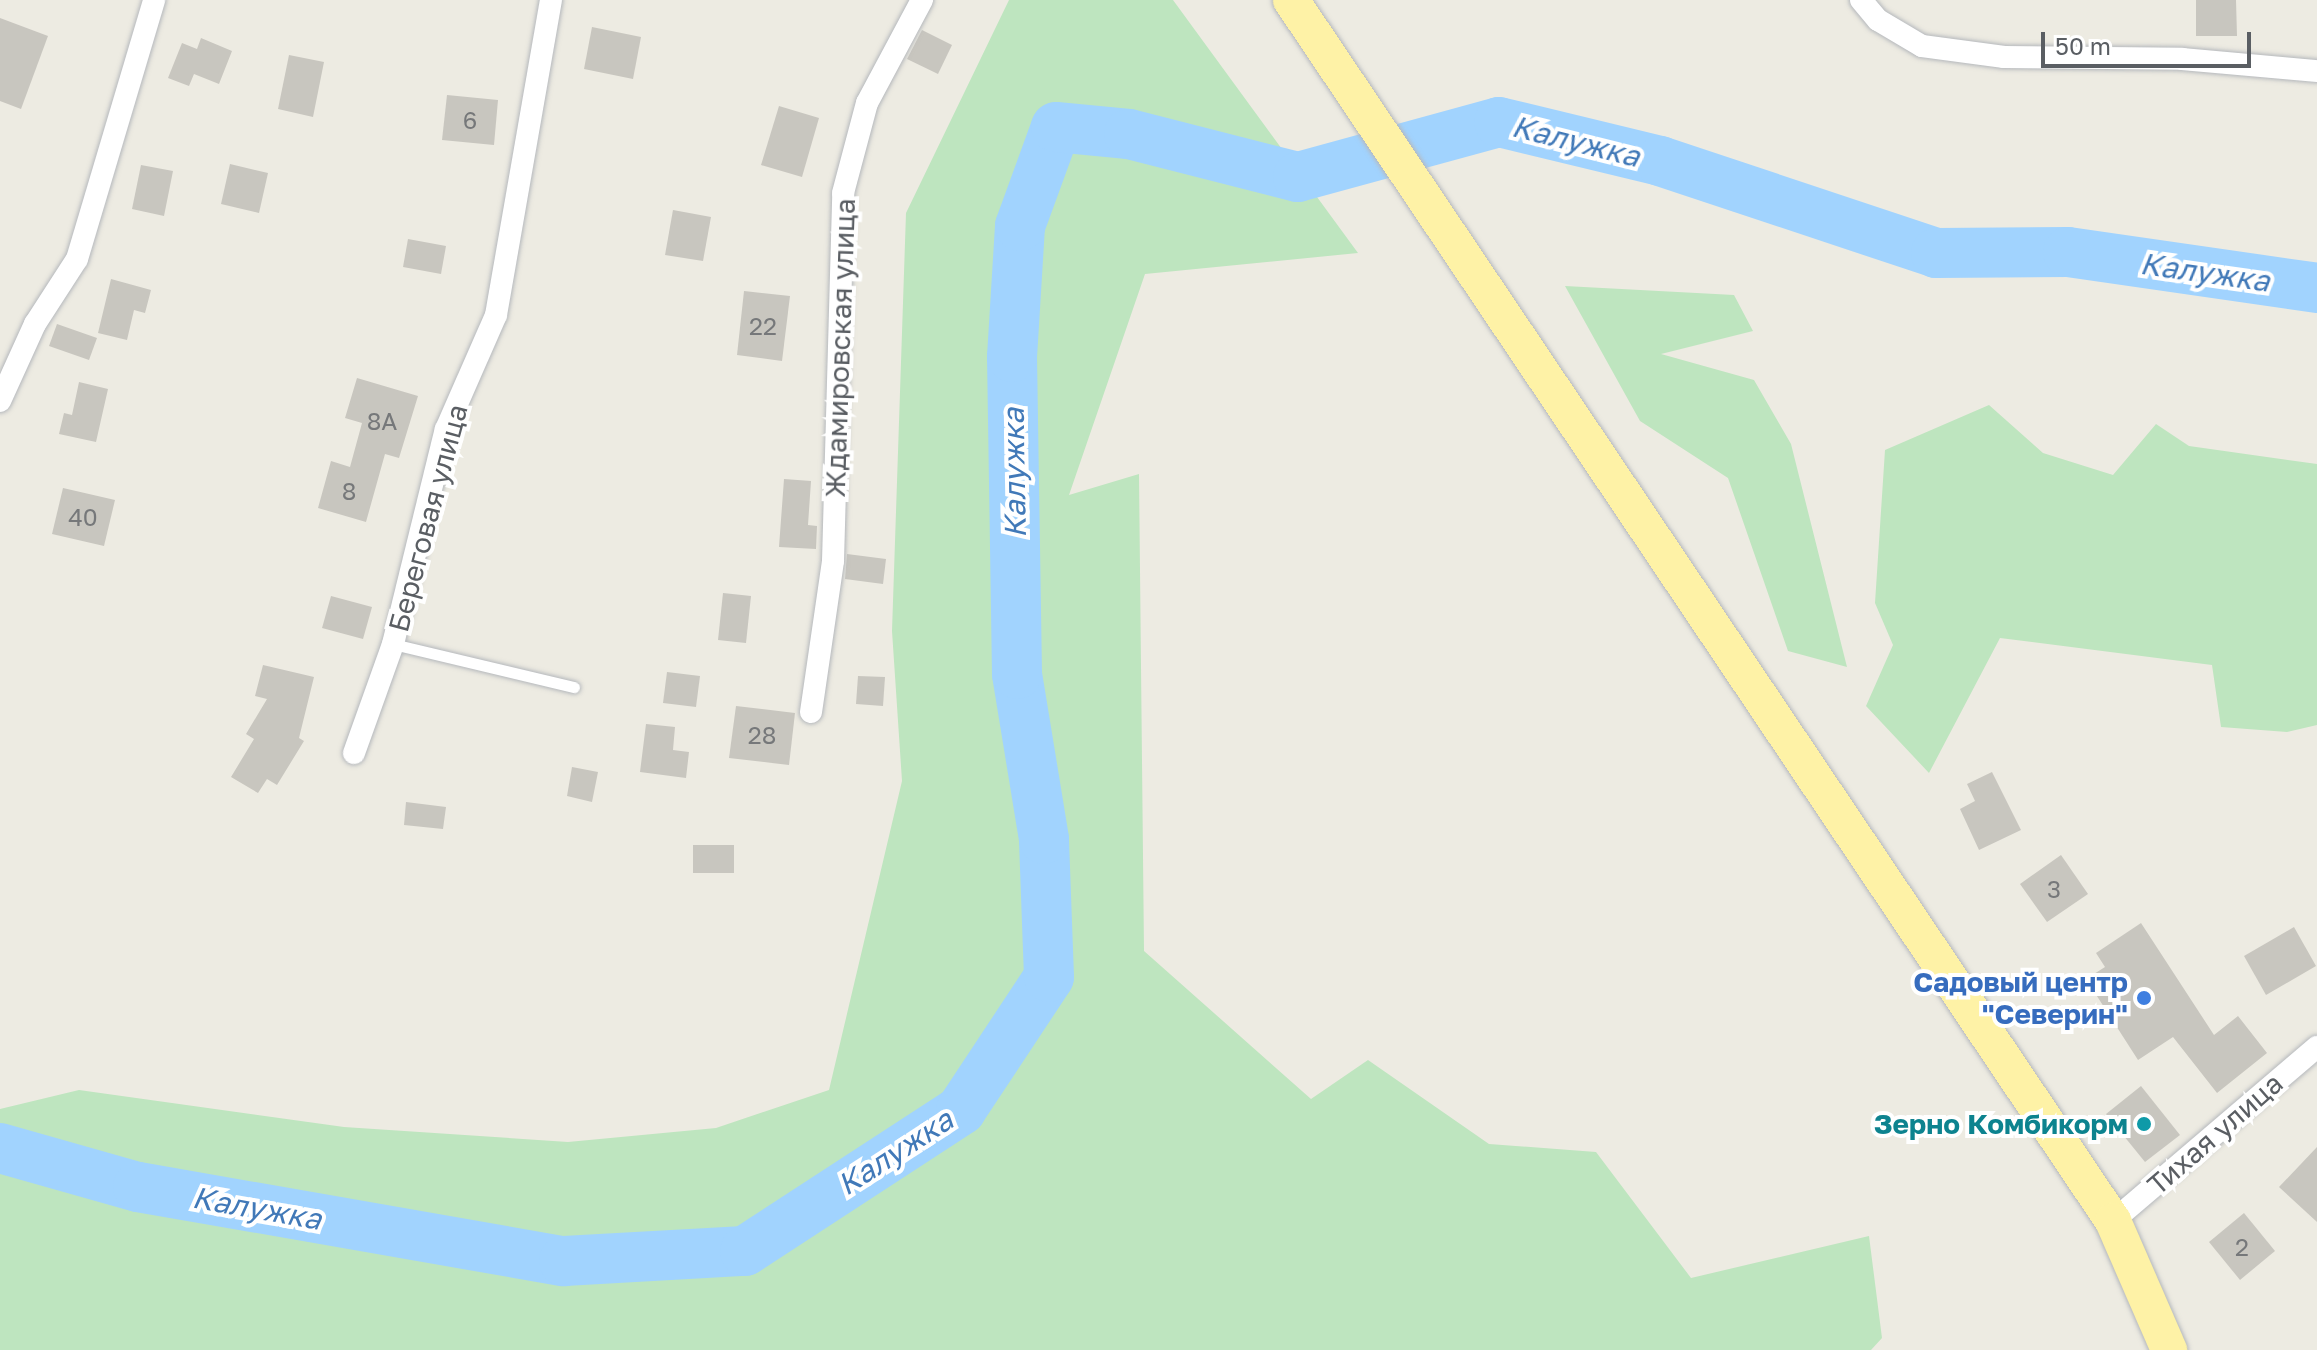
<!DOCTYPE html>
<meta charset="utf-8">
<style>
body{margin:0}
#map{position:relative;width:2317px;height:1350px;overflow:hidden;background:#edebe2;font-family:"Golos Text",sans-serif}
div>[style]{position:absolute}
.green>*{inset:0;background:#bee5bf}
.river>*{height:50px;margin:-25px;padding:0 25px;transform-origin:25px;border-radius:25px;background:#a1d3fe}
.building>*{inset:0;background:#c8c6bf}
.roads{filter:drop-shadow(0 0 2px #b5b8bc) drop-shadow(0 0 2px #b5b8bc)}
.lane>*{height:11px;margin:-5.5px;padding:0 5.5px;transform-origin:5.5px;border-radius:5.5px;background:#fff}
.street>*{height:22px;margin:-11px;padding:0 11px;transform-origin:11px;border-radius:11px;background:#fff}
.primary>*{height:36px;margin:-18px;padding:0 18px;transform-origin:18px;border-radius:18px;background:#fef2a6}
.dots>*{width:22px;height:22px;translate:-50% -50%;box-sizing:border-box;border:4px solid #fff;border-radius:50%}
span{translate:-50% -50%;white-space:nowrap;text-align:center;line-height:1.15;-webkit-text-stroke:8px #fff;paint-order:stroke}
.number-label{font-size:24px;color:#76787a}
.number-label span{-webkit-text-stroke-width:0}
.street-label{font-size:28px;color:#5a5e63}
.shop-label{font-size:28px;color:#366cbe;font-weight:700}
.right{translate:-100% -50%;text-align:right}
.culture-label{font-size:28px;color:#0d838f;font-weight:700}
.water-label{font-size:30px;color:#4179b8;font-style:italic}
.scale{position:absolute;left:2041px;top:32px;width:210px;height:36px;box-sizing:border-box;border:4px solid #5a5e63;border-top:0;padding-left:10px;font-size:24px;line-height:28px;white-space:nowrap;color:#5a5e63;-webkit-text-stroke:6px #fff;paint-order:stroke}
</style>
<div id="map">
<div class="green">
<div style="clip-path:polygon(1009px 0,1173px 0,1358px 253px,1145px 274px,1069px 495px,1139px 474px,1144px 951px,1311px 1099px,1368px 1060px,1489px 1144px,1596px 1152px,1691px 1278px,1869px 1236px,1882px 1338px,1871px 1350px,0 1350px,0 1109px,79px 1090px,344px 1127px,568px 1142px,716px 1128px,829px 1090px,902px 781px,892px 631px,906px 213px)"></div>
<div style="clip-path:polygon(1565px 286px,1734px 295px,1753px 331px,1661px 354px,1754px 380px,1791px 444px,1847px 667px,1788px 651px,1728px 478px,1640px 421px)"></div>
<div style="clip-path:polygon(1989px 405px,2043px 453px,2113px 475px,2156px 424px,2189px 446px,2317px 464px,2317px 725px,2287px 732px,2221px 727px,2212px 665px,2000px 638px,1929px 773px,1866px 706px,1893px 645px,1875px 603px,1885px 450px)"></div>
</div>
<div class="river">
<div style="left:0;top:1148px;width:143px;rotate:15.8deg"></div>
<div style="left:138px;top:1187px;width:432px;rotate:9.9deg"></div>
<div style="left:564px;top:1261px;width:181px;rotate:-3.2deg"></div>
<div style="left:745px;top:1251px;width:258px;rotate:-33.1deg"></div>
<div style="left:961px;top:1110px;width:159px;rotate:-56.5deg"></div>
<div style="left:1049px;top:977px;width:138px;rotate:-92.1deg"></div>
<div style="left:1044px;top:839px;width:167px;rotate:-99.3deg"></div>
<div style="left:1017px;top:674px;width:317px;rotate:-90.9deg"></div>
<div style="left:1012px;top:357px;width:131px;rotate:-86.5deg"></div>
<div style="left:1020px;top:226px;width:105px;rotate:-70deg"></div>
<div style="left:1056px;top:127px;width:73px;rotate:5.5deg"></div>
<div style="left:1129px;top:134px;width:174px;rotate:14.3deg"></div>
<div style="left:1298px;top:177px;width:208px;rotate:-15.3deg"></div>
<div style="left:1499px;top:122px;width:166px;rotate:13.6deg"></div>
<div style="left:1660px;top:161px;width:291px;rotate:18.4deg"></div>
<div style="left:1936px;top:253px;width:132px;rotate:-0.4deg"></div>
<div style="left:2068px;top:252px;width:252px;rotate:8.2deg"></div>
</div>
<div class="building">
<div style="clip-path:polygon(2196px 0,2236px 0,2237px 36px,2196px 36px)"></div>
<div style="clip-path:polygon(0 18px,48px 36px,21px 109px,0 101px)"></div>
<div style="clip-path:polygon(592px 27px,641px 37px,633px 79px,584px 69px)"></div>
<div style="clip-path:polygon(922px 30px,952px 45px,938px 74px,907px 59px)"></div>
<div style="clip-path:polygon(201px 38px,232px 51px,219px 84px,194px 74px,189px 86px,168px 78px,182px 43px,197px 49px)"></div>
<div style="clip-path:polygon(289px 55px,324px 62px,313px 117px,278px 109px)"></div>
<div style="clip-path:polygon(447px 95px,498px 100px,494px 145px,442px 140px)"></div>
<div style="clip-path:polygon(779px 106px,819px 118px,802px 177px,761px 165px)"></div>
<div style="clip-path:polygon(230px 164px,268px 173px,259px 213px,221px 204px)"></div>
<div style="clip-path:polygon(141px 165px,173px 171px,164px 216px,132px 209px)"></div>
<div style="clip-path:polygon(673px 210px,711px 217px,703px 261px,665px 255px)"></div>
<div style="clip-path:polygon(408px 239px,446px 246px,441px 274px,403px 267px)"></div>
<div style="clip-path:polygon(111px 279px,151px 290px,145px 313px,134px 310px,127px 340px,98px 333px)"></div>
<div style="clip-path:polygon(744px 291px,790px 296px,782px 361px,737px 355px)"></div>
<div style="clip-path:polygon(57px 324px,97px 338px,89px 360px,49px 346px)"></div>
<div style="clip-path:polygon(357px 378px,418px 396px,399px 458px,385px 454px,366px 522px,318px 508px,331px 461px,350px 467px,362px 423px,345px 418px)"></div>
<div style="clip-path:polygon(79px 382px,108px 389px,96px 442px,59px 434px,64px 413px,72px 415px)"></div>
<div style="clip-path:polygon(784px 479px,811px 481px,808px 525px,817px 526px,816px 549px,779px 547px)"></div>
<div style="clip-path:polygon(63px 488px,115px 500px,104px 546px,52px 534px)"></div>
<div style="clip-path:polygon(847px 554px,886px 559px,883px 584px,845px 579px)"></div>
<div style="clip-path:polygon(723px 593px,751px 596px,746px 643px,718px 640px)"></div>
<div style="clip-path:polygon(331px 596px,372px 607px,363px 639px,322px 628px)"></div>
<div style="clip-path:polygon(263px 665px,314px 677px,299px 738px,304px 741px,277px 785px,267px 779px,258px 793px,231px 777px,254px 739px,246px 734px,267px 699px,255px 696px)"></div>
<div style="clip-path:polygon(667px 672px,700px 676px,696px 707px,663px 703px)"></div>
<div style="clip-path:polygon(858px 676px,885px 677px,883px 706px,856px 704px)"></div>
<div style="clip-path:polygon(736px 706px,795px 713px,789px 765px,729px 758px)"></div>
<div style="clip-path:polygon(646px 724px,675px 727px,673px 750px,689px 752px,686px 778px,640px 772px)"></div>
<div style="clip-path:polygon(572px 767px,598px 772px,592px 802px,567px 796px)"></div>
<div style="clip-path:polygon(1992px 772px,2021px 830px,1979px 850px,1960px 809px,1975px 801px,1967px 784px)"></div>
<div style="clip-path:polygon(406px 802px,446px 807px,443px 829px,404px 825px)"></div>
<div style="clip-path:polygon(693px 845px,734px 845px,734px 873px,693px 873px)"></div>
<div style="clip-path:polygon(2061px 855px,2088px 894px,2047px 922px,2020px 884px)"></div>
<div style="clip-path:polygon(2141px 923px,2214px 1035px,2238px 1016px,2267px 1053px,2217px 1093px,2173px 1037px,2138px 1060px,2086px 979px,2105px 967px,2096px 953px)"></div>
<div style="clip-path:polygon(2294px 927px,2316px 966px,2266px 995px,2244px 956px)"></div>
<div style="clip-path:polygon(2141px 1086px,2180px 1135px,2145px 1162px,2106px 1114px)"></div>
<div style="clip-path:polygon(2317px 1147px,2317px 1222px,2279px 1187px)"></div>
<div style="clip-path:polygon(2244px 1213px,2275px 1251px,2240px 1280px,2209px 1242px)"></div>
</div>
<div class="roads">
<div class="lane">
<div style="left:393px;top:644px;width:186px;rotate:13.4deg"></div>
</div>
<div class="street">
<div style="left:1861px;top:0;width:26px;rotate:50deg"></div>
<div style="left:1878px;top:20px;width:51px;rotate:30.6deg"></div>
<div style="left:1922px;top:46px;width:83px;rotate:7.6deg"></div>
<div style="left:2004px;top:57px;width:178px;rotate:0.6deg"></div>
<div style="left:2182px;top:59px;width:136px;rotate:5.1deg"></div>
<div style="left:0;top:401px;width:85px;rotate:-65.6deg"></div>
<div style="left:35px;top:324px;width:77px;rotate:-57.1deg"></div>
<div style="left:77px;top:259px;width:270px;rotate:-73.4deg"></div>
<div style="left:811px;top:712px;width:153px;rotate:-81.7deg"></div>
<div style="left:833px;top:561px;width:368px;rotate:-88.4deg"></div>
<div style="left:843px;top:193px;width:93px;rotate:-75.1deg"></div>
<div style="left:867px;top:103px;width:117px;rotate:-61.9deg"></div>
<div style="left:354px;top:753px;width:116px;rotate:-70.3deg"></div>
<div style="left:393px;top:644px;width:221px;rotate:-76.2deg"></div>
<div style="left:446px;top:429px;width:124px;rotate:-66.3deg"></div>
<div style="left:496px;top:315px;width:320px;rotate:-80.1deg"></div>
<div style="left:2113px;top:1221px;width:268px;rotate:-40.5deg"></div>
</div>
<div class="primary">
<div style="left:1291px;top:0;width:1472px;rotate:56.05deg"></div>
<div style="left:2113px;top:1221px;width:141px;rotate:66.5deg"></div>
</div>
</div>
<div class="dots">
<div style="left:2144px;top:998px;background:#3f7fe0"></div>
<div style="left:2144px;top:1124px;background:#0f9aa8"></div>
</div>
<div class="number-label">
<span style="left:470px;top:120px">6</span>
<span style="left:763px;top:326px">22</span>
<span style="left:382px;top:421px">8А</span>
<span style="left:349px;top:491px">8</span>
<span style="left:83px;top:517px">40</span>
<span style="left:762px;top:735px">28</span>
<span style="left:2054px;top:889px">3</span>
<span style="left:2242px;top:1247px">2</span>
</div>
<div class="street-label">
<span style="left:840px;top:348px;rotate:-88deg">Ждамировская улица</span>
<span style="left:428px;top:518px;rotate:-75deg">Береговая улица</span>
<span style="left:2215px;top:1134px;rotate:-41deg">Тихая улица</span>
</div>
<div class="shop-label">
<span class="right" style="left:2128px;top:998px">Садовый центр<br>"Северин"</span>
</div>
<div class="culture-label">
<span class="right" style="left:2128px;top:1124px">Зерно Комбикорм</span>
</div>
<div class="water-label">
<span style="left:1576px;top:141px;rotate:14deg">Калужка</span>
<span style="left:2205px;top:272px;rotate:8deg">Калужка</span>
<span style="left:1014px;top:473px;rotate:-91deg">Калужка</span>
<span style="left:895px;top:1152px;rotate:-33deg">Калужка</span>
<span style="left:257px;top:1208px;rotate:10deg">Калужка</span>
</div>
<div class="scale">50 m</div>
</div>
